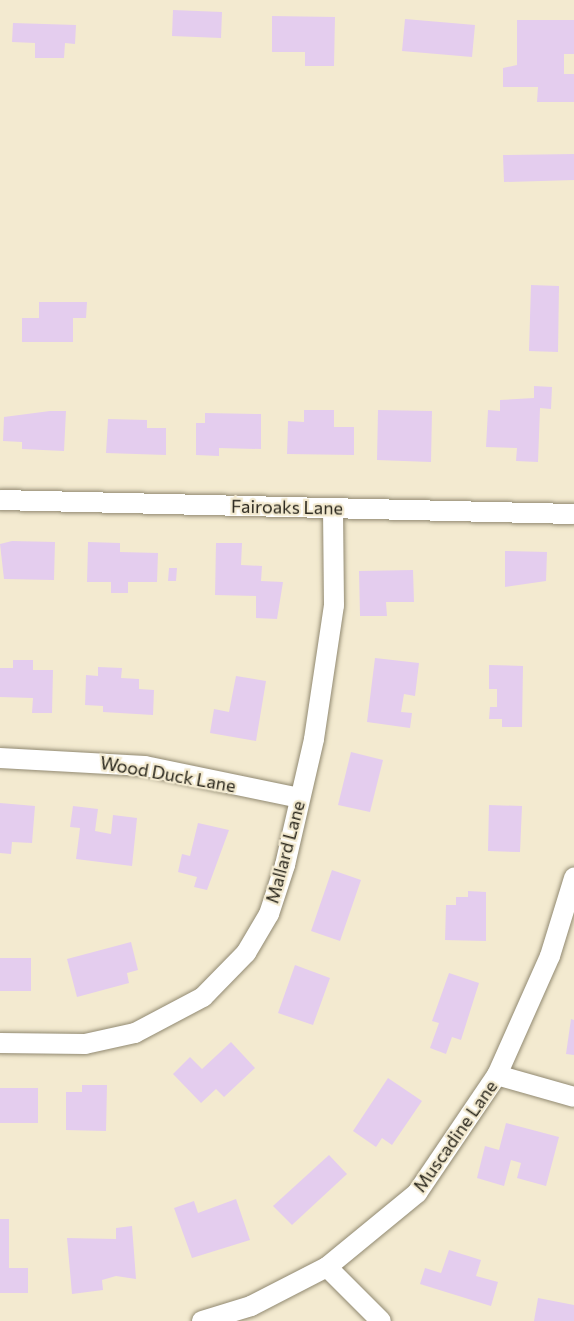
<!DOCTYPE html>
<style>
body{margin:0}
#map{position:relative;width:574px;height:1321px;overflow:hidden;background:#f3ead0;font-family:Commissioner,sans-serif}
div>[style]{position:absolute}
.building>*{inset:0;background:#e4cdee}
.roads{filter:drop-shadow(0 0 2px #918971) drop-shadow(0 0 2px #918971)}
.minor>*{height:20px;margin:-10px;padding:0 10px;transform-origin:10px;border-radius:10px;background:#fff}
span{translate:-50% -50%;white-space:nowrap;text-align:center;line-height:1.15;-webkit-text-stroke:4.5px #f3ead0;paint-order:stroke}
.street-label{font-size:18px;color:#2a271d}
</style>
<div id="map">
<div class="building">
<div style="clip-path:polygon(173px 10px,222px 12px,221px 38px,172px 36px)"></div>
<div style="clip-path:polygon(272px 16px,335px 17px,334px 66px,305px 66px,305px 52px,272px 52px)"></div>
<div style="clip-path:polygon(405px 19px,475px 25px,472px 57px,402px 51px)"></div>
<div style="clip-path:polygon(517px 20px,574px 20px,574px 54px,564px 54px,564px 74px,574px 74px,574px 102px,537px 102px,538px 87px,503px 87px,503px 68px,517px 65px)"></div>
<div style="clip-path:polygon(13px 23px,76px 25px,75px 44px,65px 43px,64px 58px,35px 58px,35px 43px,12px 42px)"></div>
<div style="clip-path:polygon(574px 154px,574px 180px,504px 182px,503px 155px)"></div>
<div style="clip-path:polygon(531px 285px,559px 286px,558px 352px,529px 351px)"></div>
<div style="clip-path:polygon(39px 302px,87px 302px,86px 318px,73px 318px,73px 342px,22px 342px,22px 318px,39px 318px)"></div>
<div style="clip-path:polygon(534px 386px,552px 387px,551px 409px,540px 408px,538px 462px,516px 461px,517px 448px,486px 447px,488px 410px,500px 411px,500px 400px,534px 398px)"></div>
<div style="clip-path:polygon(304px 410px,334px 410px,334px 427px,354px 427px,354px 455px,287px 454px,288px 421px,304px 422px)"></div>
<div style="clip-path:polygon(378px 410px,432px 411px,431px 462px,377px 460px)"></div>
<div style="clip-path:polygon(50px 411px,66px 411px,64px 451px,22px 449px,22px 442px,3px 441px,4px 417px)"></div>
<div style="clip-path:polygon(205px 413px,261px 414px,261px 449px,219px 448px,219px 456px,196px 455px,196px 423px,205px 423px)"></div>
<div style="clip-path:polygon(108px 419px,147px 420px,147px 428px,166px 428px,166px 455px,106px 453px)"></div>
<div style="clip-path:polygon(12px 541px,55px 542px,54px 580px,4px 579px,0 544px)"></div>
<div style="clip-path:polygon(88px 542px,120px 543px,120px 552px,158px 553px,157px 582px,128px 582px,128px 593px,111px 593px,111px 582px,87px 582px)"></div>
<div style="clip-path:polygon(216px 543px,242px 543px,241px 565px,262px 566px,261px 581px,283px 582px,277px 619px,256px 618px,256px 596px,215px 595px)"></div>
<div style="clip-path:polygon(505px 551px,547px 552px,546px 581px,505px 587px)"></div>
<div style="clip-path:polygon(169px 568px,177px 568px,176px 581px,168px 581px)"></div>
<div style="clip-path:polygon(413px 570px,414px 602px,386px 602px,387px 616px,360px 616px,359px 571px)"></div>
<div style="clip-path:polygon(375px 658px,419px 663px,415px 696px,404px 694px,401px 712px,412px 713px,410px 728px,367px 722px)"></div>
<div style="clip-path:polygon(13px 660px,33px 660px,33px 670px,53px 670px,52px 713px,32px 713px,33px 698px,0 697px,0 668px,13px 668px)"></div>
<div style="clip-path:polygon(489px 665px,523px 666px,522px 727px,502px 727px,502px 719px,489px 719px,490px 707px,497px 707px,497px 689px,489px 689px)"></div>
<div style="clip-path:polygon(98px 667px,122px 668px,121px 678px,139px 679px,139px 689px,154px 690px,153px 715px,103px 712px,103px 706px,85px 705px,86px 675px,98px 676px)"></div>
<div style="clip-path:polygon(236px 676px,266px 681px,256px 741px,210px 733px,214px 709px,229px 712px)"></div>
<div style="clip-path:polygon(351px 752px,383px 760px,370px 812px,338px 805px)"></div>
<div style="clip-path:polygon(0 803px,35px 806px,32px 843px,12px 842px,11px 854px,0 853px)"></div>
<div style="clip-path:polygon(489px 805px,522px 806px,520px 852px,488px 851px)"></div>
<div style="clip-path:polygon(73px 806px,98px 809px,95px 831px,111px 834px,113px 815px,137px 818px,132px 866px,76px 859px,80px 828px,70px 827px)"></div>
<div style="clip-path:polygon(198px 823px,229px 830px,207px 890px,194px 887px,197px 877px,178px 872px,182px 854px,190px 856px)"></div>
<div style="clip-path:polygon(332px 870px,361px 880px,340px 941px,311px 931px)"></div>
<div style="clip-path:polygon(468px 891px,486px 892px,486px 941px,445px 940px,446px 905px,456px 905px,456px 897px,468px 897px)"></div>
<div style="clip-path:polygon(131px 942px,138px 970px,127px 973px,129px 983px,77px 997px,67px 959px)"></div>
<div style="clip-path:polygon(0 958px,31px 958px,31px 991px,0 991px)"></div>
<div style="clip-path:polygon(295px 965px,330px 978px,313px 1025px,278px 1013px)"></div>
<div style="clip-path:polygon(449px 973px,479px 983px,461px 1040px,452px 1037px,446px 1054px,430px 1048px,439px 1023px,432px 1021px)"></div>
<div style="clip-path:polygon(571px 1019px,574px 1020px,574px 1055px,566px 1054px)"></div>
<div style="clip-path:polygon(231px 1042px,255px 1068px,224px 1097px,216px 1089px,201px 1103px,173px 1074px,190px 1057px,202px 1069px)"></div>
<div style="clip-path:polygon(388px 1078px,422px 1101px,392px 1145px,382px 1138px,376px 1147px,353px 1131px)"></div>
<div style="clip-path:polygon(82px 1085px,107px 1085px,106px 1131px,66px 1130px,66px 1092px,82px 1092px)"></div>
<div style="clip-path:polygon(0 1088px,38px 1088px,38px 1123px,0 1123px)"></div>
<div style="clip-path:polygon(506px 1123px,559px 1137px,546px 1186px,517px 1178px,521px 1163px,511px 1160px,504px 1186px,477px 1178px,485px 1146px,499px 1150px)"></div>
<div style="clip-path:polygon(329px 1155px,347px 1174px,292px 1225px,273px 1206px)"></div>
<div style="clip-path:polygon(236px 1199px,250px 1240px,192px 1258px,174px 1208px,194px 1201px,198px 1213px)"></div>
<div style="clip-path:polygon(0 1219px,9px 1219px,9px 1268px,28px 1268px,28px 1293px,0 1293px)"></div>
<div style="clip-path:polygon(132px 1226px,136px 1279px,116px 1276px,102px 1280px,103px 1290px,72px 1294px,67px 1238px,116px 1239px,116px 1228px)"></div>
<div style="clip-path:polygon(449px 1250px,481px 1260px,476px 1276px,498px 1282px,491px 1306px,420px 1284px,425px 1268px,441px 1273px)"></div>
<div style="clip-path:polygon(538px 1298px,574px 1305px,574px 1321px,534px 1321px)"></div>
</div>
<div class="roads">
<div class="minor">
<div style="left:0;top:500px;width:574px;rotate:1.4deg"></div>
<div style="left:0;top:758px;width:145px;rotate:3.2deg"></div>
<div style="left:145px;top:766px;width:158px;rotate:11.7deg"></div>
<div style="left:0;top:1043px;width:85px;rotate:0.7deg"></div>
<div style="left:85px;top:1044px;width:51px;rotate:-12.4deg"></div>
<div style="left:135px;top:1033px;width:77px;rotate:-27.9deg"></div>
<div style="left:203px;top:997px;width:62px;rotate:-45.7deg"></div>
<div style="left:246px;top:953px;width:45px;rotate:-59.5deg"></div>
<div style="left:269px;top:914px;width:52px;rotate:-71.9deg"></div>
<div style="left:285px;top:865px;width:129px;rotate:-77deg"></div>
<div style="left:314px;top:739px;width:135px;rotate:-81.5deg"></div>
<div style="left:334px;top:605px;width:97px;rotate:-90.6deg"></div>
<div style="left:497px;top:1075px;width:80px;rotate:15.9deg"></div>
<div style="left:327px;top:1267px;width:76px;rotate:45deg"></div>
<div style="left:202px;top:1321px;width:51px;rotate:-17deg"></div>
<div style="left:251px;top:1306px;width:85px;rotate:-27.2deg"></div>
<div style="left:327px;top:1267px;width:117px;rotate:-39.4deg"></div>
<div style="left:417px;top:1193px;width:143px;rotate:-55.9deg"></div>
<div style="left:497px;top:1075px;width:130px;rotate:-66deg"></div>
<div style="left:550px;top:956px;width:82px;rotate:-72.9deg"></div>
</div>
</div>
<div class="street-label">
<span style="left:287px;top:507px;rotate:1deg">Fairoaks Lane</span>
<span style="left:168px;top:774px;rotate:10deg">Wood Duck Lane</span>
<span style="left:285px;top:852px;rotate:-75deg">Mallard Lane</span>
<span style="left:455px;top:1136px;rotate:-55deg">Muscadine Lane</span>
</div>
</div>
